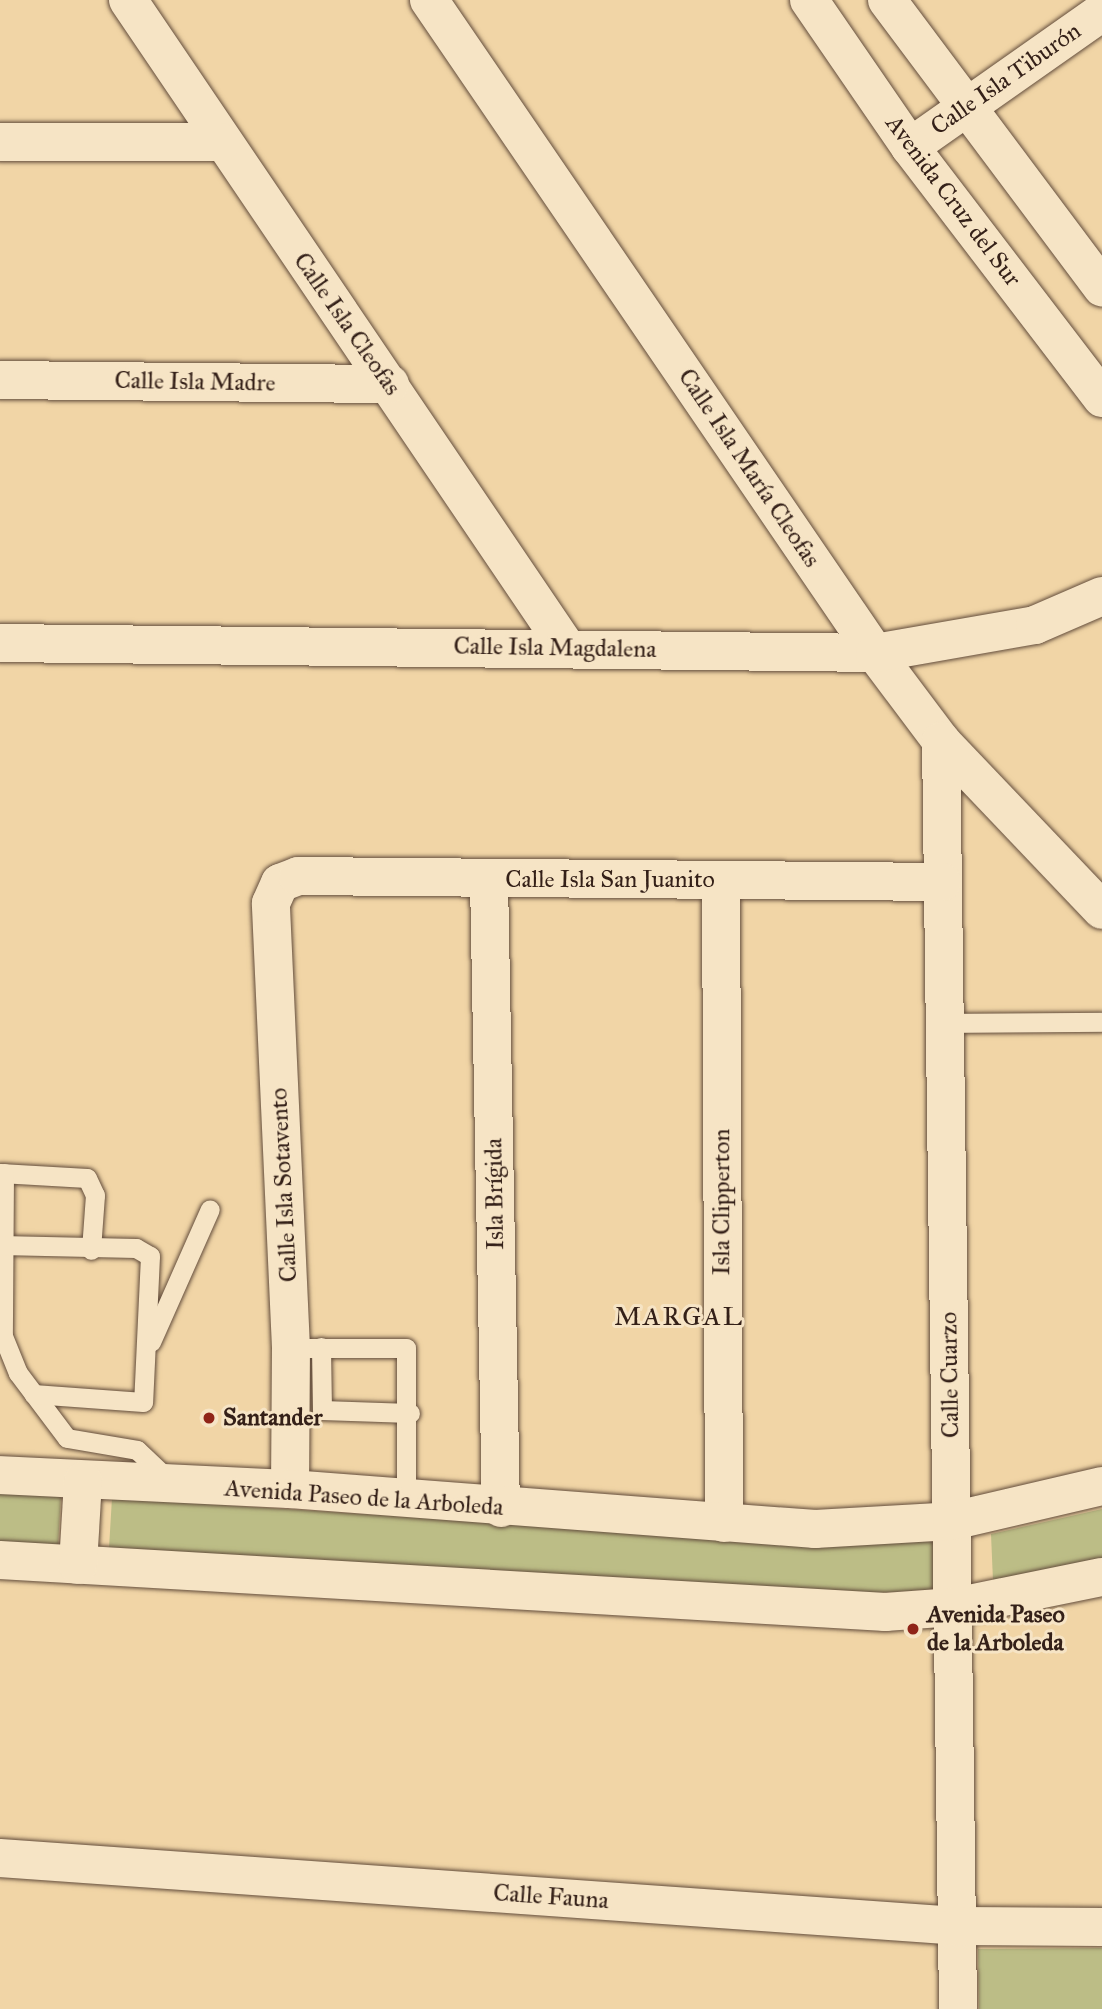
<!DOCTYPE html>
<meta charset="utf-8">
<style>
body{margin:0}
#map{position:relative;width:1102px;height:2009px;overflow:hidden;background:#f1d5a6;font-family:"IM FELL Great Primer",serif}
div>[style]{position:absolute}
.green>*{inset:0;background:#bcbd86}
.roads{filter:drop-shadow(0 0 2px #634d3c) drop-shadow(0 0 2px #634d3c)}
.service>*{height:19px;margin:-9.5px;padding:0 9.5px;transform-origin:9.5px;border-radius:9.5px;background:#f6e4c5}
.minor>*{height:38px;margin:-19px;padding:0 19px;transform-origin:19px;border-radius:19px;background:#f6e4c5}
.tertiary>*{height:38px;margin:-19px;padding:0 19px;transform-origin:19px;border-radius:19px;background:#f6e4c5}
.secondary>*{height:38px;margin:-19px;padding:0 19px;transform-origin:19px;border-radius:19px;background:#f6e4c5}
.dots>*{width:19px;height:19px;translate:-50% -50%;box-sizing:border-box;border:4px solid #f6e4c5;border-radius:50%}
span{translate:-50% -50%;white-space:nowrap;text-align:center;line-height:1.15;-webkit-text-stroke:6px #f6e4c5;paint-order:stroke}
.street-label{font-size:24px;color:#342018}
.poi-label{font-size:24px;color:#342018;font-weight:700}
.left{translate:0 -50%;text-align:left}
.neighbourhood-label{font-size:26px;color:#342018;letter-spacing:2px}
</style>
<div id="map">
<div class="green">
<div style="clip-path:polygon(0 1491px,61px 1495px,58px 1546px,0 1542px)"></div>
<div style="clip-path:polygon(112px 1498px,849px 1545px,941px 1540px,942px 1589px,846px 1595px,109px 1548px)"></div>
<div style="clip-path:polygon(1102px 1509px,1102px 1562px,993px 1581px,991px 1534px)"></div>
<div style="clip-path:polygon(1102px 1948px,1102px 2009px,979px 2009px,978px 1949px)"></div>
</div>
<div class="roads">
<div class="service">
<div style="left:944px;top:1023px;width:157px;rotate:-0.4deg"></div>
<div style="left:0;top:1173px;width:87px;rotate:3.3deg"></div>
<div style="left:87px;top:1178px;width:19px;rotate:65deg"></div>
<div style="left:95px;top:1195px;width:55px;rotate:94.2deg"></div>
<div style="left:4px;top:1173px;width:163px;rotate:90.4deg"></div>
<div style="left:3px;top:1336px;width:40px;rotate:68deg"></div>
<div style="left:18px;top:1373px;width:81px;rotate:53deg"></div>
<div style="left:67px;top:1438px;width:71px;rotate:9.7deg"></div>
<div style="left:137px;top:1450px;width:48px;rotate:43.3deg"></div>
<div style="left:0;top:1245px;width:136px;rotate:1.3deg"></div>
<div style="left:136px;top:1248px;width:16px;rotate:30deg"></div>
<div style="left:150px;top:1256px;width:146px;rotate:92.7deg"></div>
<div style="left:143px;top:1402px;width:110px;rotate:-175.8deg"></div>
<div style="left:151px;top:1342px;width:145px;rotate:-66.1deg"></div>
<div style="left:321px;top:1347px;width:63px;rotate:89.1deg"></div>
<div style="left:322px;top:1410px;width:88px;rotate:2deg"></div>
<div style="left:291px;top:1348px;width:115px"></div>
<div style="left:406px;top:1348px;width:152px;rotate:90deg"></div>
</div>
<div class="minor">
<div style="left:128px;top:0;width:781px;rotate:55.9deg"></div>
<div style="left:429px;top:0;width:791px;rotate:55.67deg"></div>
<div style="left:875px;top:653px;width:110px;rotate:53.1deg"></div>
<div style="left:941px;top:741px;width:233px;rotate:46.4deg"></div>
<div style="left:0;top:142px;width:221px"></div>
<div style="left:910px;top:147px;width:235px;rotate:-35.1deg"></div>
<div style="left:0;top:380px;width:390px;rotate:0.6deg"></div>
<div style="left:0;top:643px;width:875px;rotate:0.65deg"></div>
<div style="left:875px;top:653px;width:162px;rotate:-9.9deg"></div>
<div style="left:1035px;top:625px;width:73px;rotate:-23.4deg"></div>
<div style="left:941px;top:741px;width:1268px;rotate:89.23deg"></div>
<div style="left:489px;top:880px;width:628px;rotate:88.91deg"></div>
<div style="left:721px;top:880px;width:643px;rotate:89.73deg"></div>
<div style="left:290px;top:1489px;width:141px;rotate:-89.6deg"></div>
<div style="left:291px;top:1348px;width:445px;rotate:-92.6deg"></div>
<div style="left:271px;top:903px;width:22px;rotate:-66deg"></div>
<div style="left:280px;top:883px;width:19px;rotate:-21deg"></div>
<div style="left:298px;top:876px;width:644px;rotate:0.53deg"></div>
<div style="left:0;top:1858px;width:959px;rotate:4.06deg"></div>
<div style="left:957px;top:1926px;width:145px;rotate:0.4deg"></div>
</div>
<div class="tertiary">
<div style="left:0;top:1475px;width:290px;rotate:2.8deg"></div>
<div style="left:290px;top:1489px;width:527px;rotate:4.36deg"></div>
<div style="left:815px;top:1529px;width:137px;rotate:-3.3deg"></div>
<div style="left:952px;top:1521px;width:154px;rotate:-13.1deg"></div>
<div style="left:0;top:1560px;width:887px;rotate:3.36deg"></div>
<div style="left:885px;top:1612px;width:69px;rotate:-4.1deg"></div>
<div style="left:954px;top:1607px;width:151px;rotate:-11.5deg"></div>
<div style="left:78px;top:1565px;width:84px;rotate:-86.6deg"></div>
</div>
<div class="secondary">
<div style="left:809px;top:0;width:178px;rotate:55.5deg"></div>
<div style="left:910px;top:147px;width:316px;rotate:52.6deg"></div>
<div style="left:887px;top:0;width:359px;rotate:53.2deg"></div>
</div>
</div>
<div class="dots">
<div style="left:209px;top:1418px;background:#8f2418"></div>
<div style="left:913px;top:1629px;background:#8f2418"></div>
</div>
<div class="street-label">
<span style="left:1006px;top:79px;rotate:-35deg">Calle Isla Tiburón</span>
<span style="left:953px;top:201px;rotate:53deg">Avenida Cruz del Sur</span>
<span style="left:347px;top:324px;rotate:55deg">Calle Isla Cleofas</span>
<span style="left:195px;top:382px;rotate:1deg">Calle Isla Madre</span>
<span style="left:749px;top:468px;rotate:56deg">Calle Isla María Cleofas</span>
<span style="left:555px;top:648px;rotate:1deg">Calle Isla Magdalena</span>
<span style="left:610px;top:880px">Calle Isla San Juanito</span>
<span style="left:284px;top:1185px;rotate:-93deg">Calle Isla Sotavento</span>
<span style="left:495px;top:1194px;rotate:-91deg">Isla Brígida</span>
<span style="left:722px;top:1202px;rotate:-90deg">Isla Clipperton</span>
<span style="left:950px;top:1375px;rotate:-91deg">Calle Cuarzo</span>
<span style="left:364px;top:1498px;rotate:4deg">Avenida Paseo de la Arboleda</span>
<span style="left:551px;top:1897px;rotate:4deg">Calle Fauna</span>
</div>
<div class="poi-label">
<span class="left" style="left:223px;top:1418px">Santander</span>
<span class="left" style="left:927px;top:1629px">Avenida Paseo<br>de la Arboleda</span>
</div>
<div class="neighbourhood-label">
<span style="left:679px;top:1317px">MARGAL</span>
</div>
</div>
